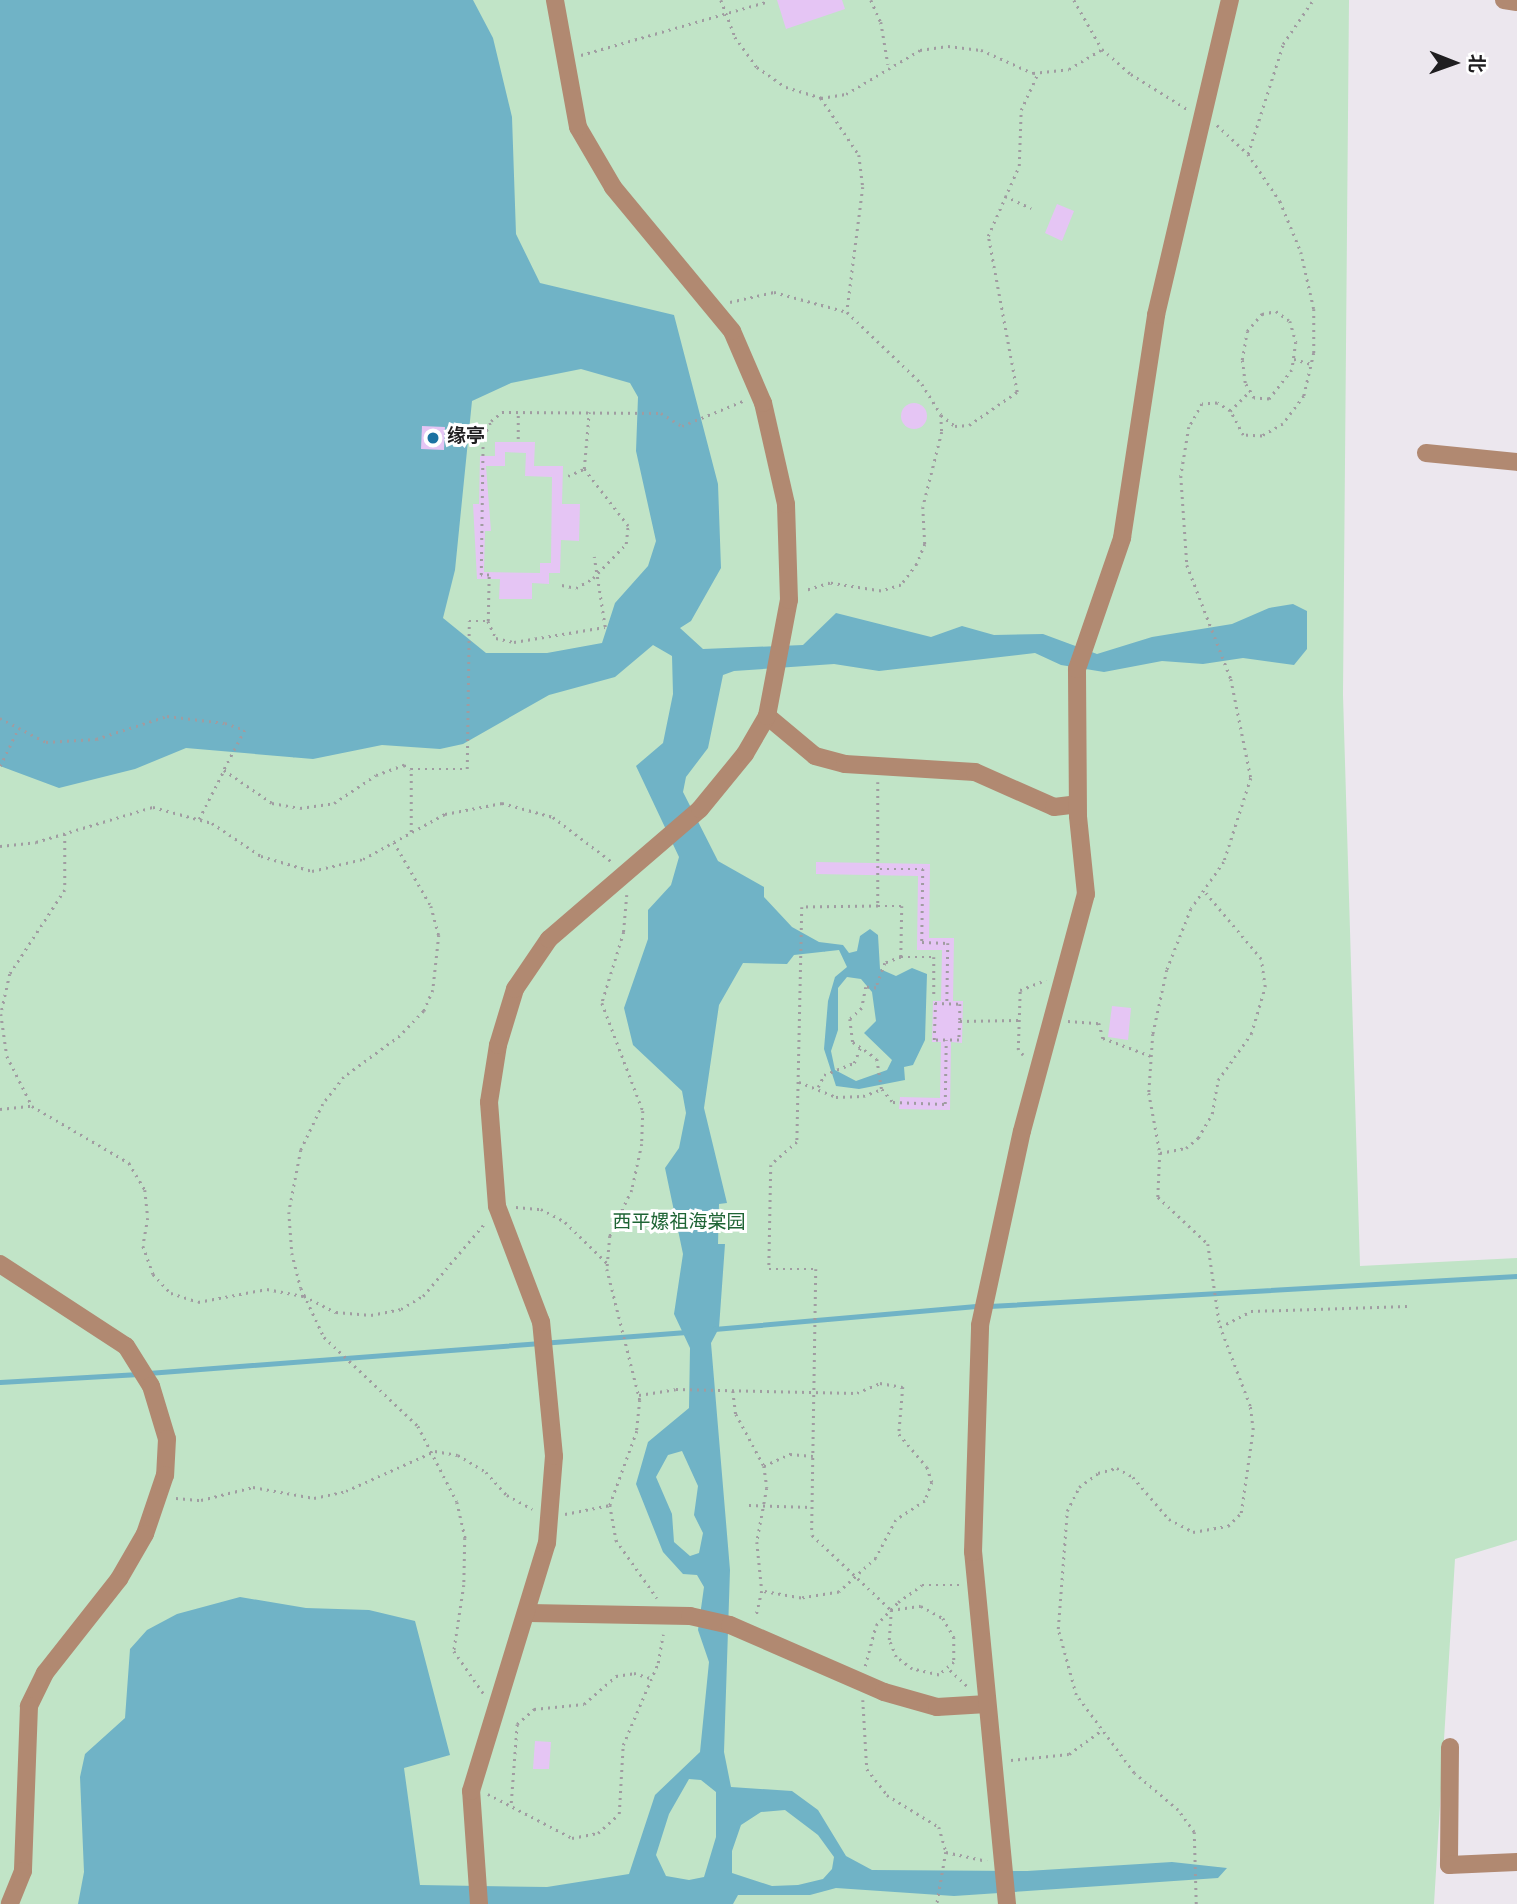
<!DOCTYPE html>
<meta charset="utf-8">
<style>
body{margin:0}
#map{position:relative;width:1517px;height:1904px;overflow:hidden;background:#ece7ee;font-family:Overpass,"Noto Sans SC",sans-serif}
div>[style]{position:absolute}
.green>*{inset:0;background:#c1e4c7}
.water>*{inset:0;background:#70b3c6}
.stream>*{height:5px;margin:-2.5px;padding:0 2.5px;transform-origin:2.5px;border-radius:2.5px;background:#70b3c6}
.building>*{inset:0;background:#e5c5f4}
.round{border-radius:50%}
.path>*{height:2.5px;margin-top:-1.25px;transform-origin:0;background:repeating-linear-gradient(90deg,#a09ca1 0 2px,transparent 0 7px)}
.street>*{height:18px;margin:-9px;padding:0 9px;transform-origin:9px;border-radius:9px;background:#b18971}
.dots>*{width:19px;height:19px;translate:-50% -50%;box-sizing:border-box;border:4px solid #fff;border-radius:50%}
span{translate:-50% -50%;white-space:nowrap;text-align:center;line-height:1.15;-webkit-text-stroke:6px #fff;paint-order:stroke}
.poi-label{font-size:19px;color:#1f1e20;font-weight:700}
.left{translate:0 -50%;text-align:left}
.park-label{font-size:19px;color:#1e6434}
.north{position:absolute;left:1419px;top:28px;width:70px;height:70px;-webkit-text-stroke:5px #fff;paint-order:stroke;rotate:91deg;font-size:19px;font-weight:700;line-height:28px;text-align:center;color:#1f1e20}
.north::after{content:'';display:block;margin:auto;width:24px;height:32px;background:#1f1e20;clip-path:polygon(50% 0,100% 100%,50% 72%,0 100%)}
</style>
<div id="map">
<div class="green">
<div style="clip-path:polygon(0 0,1349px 0,1343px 695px,1360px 1266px,1517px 1258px,1517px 1540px,1455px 1559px,1434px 1904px,0 1904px)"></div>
</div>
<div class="water">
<div style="clip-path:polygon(evenodd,0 0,473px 0,493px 38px,512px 117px,516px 234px,540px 283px,674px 315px,718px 484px,721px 568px,691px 621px,680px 628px,703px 649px,803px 645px,836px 613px,931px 637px,962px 626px,994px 635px,1043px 634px,1097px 654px,1152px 637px,1232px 624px,1269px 608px,1293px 604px,1307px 611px,1307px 649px,1294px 665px,1243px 658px,1203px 664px,1162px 661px,1104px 672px,1061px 665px,1035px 653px,879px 671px,834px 664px,734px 671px,723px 675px,708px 748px,686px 777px,683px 792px,718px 861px,764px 887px,764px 897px,792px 927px,819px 942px,843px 945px,849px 953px,857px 951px,860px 936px,870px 929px,878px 935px,880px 969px,896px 976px,912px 968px,927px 974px,925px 1040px,913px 1065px,904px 1067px,905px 1080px,859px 1089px,836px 1086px,824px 1049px,828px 1001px,835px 977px,847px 967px,839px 950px,794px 955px,787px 964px,743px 963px,719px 1005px,704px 1108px,727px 1203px,719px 1204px,718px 1244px,725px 1244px,719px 1328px,711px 1343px,730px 1570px,724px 1752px,731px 1787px,792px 1791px,818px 1810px,846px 1856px,872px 1870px,1027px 1871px,1172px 1862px,1227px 1868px,1218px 1878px,954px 1896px,836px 1888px,810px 1895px,738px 1895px,733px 1904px,78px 1904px,84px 1872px,80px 1777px,85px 1754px,125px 1718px,130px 1649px,147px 1630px,177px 1614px,240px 1597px,306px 1608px,369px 1610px,415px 1621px,450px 1755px,404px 1768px,420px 1885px,547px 1887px,629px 1874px,655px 1795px,700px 1752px,709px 1662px,698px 1630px,704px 1587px,697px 1575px,683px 1574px,663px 1552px,636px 1484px,648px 1442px,689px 1408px,690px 1348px,674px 1314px,683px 1254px,665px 1168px,679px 1148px,686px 1113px,682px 1091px,633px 1045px,624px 1008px,648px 939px,648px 910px,671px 885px,679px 857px,636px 766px,663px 743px,673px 694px,672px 656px,653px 645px,615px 677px,549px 695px,463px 744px,440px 749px,382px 745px,313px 759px,186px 748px,135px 769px,59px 788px,0 766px,0 0,581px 369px,630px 383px,638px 397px,636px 451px,656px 541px,648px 566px,615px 603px,602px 643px,547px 653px,486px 653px,443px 618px,455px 570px,472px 401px,511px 383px,581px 369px,0 0,847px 977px,861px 979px,872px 992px,876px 1021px,864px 1033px,892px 1060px,887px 1070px,856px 1081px,835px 1070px,831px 1051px,838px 1030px,838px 988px,847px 977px,0 0,682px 1451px,698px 1486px,694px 1515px,703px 1533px,699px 1553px,690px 1556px,674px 1542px,672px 1514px,656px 1477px,668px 1455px,682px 1451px,0 0,689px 1779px,701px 1780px,716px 1792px,716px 1837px,704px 1877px,689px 1880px,666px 1876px,656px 1855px,669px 1814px,689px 1779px,0 0,785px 1810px,818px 1835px,834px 1857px,832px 1869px,823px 1879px,798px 1885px,772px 1886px,732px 1873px,732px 1851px,741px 1825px,761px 1812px,785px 1810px)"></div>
</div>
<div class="stream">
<div style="left:989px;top:1306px;width:529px;rotate:-3.25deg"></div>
<div style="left:714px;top:1329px;width:266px;rotate:-5deg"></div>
<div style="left:148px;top:1373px;width:540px;rotate:-4.36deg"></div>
<div style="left:0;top:1382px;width:139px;rotate:-3.3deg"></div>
</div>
<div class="building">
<div style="clip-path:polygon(777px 0,842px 0,845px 9px,786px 29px)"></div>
<div style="clip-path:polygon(1057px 204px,1074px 211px,1062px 241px,1045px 233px)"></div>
<div class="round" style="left:901px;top:403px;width:26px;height:26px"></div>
<div style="clip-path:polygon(422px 426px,445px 427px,444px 450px,421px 449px)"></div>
<div style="clip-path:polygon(evenodd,495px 442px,535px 442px,534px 466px,563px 466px,562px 504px,580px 504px,579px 541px,561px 540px,560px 573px,549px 573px,549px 584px,532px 583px,532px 599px,499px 599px,500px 579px,477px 579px,473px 504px,479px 504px,480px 456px,495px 456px,495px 442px,505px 452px,526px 453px,525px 476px,552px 477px,551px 563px,540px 563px,540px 573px,484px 572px,485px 531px,491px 531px,486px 466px,505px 466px,505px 452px)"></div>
<div style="clip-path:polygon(816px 862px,930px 864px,929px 938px,954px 938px,953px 1001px,963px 1001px,962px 1043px,951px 1042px,950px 1110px,899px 1109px,900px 1097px,940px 1098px,941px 1042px,932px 1042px,933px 1001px,941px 1001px,942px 950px,917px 950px,918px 876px,816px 874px)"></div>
<div style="clip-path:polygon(1112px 1006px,1131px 1008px,1128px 1040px,1108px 1037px)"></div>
<div style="clip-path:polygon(535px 1741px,551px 1742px,549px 1769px,533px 1769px)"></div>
</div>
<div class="path">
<div style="left:721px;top:0;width:40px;rotate:69deg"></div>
<div style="left:735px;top:37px;width:37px;rotate:54deg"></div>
<div style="left:757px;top:67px;width:35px;rotate:35deg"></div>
<div style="left:786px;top:87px;width:37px;rotate:17deg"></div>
<div style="left:821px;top:98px;width:25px;rotate:-9deg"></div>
<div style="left:846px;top:94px;width:86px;rotate:-30.7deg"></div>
<div style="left:920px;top:50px;width:28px;rotate:-8deg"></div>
<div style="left:948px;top:46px;width:33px;rotate:7deg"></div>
<div style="left:981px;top:50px;width:57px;rotate:23.9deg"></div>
<div style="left:1033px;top:73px;width:36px;rotate:-6deg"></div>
<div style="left:1069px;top:69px;width:39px;rotate:-31deg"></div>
<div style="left:871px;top:0;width:24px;rotate:66deg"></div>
<div style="left:881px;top:22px;width:43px;rotate:80.5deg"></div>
<div style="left:1074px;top:0;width:56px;rotate:60.3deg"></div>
<div style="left:1102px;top:49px;width:38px;rotate:41deg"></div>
<div style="left:1131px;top:74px;width:66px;rotate:32deg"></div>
<div style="left:581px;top:55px;width:192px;rotate:-16deg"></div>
<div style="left:821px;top:98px;width:69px;rotate:56.3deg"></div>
<div style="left:859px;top:155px;width:32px;rotate:83deg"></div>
<div style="left:863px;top:187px;width:126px;rotate:97.3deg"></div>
<div style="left:1217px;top:125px;width:42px;rotate:43.1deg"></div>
<div style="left:1248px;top:154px;width:57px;rotate:55.8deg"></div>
<div style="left:1280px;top:201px;width:55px;rotate:67.6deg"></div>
<div style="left:1301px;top:252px;width:58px;rotate:77.2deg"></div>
<div style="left:1314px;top:309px;width:44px;rotate:90deg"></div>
<div style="left:1314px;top:353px;width:44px;rotate:103.1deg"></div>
<div style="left:1304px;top:396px;width:35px;rotate:127deg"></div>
<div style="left:1283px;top:424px;width:24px;rotate:150deg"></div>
<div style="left:1262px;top:436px;width:19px;rotate:-177deg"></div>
<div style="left:1243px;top:435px;width:27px;rotate:-118deg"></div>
<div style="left:1230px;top:411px;width:15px;rotate:-148deg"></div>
<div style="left:1217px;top:403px;width:15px;rotate:176deg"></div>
<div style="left:1202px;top:404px;width:26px;rotate:119deg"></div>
<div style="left:1189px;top:427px;width:50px;rotate:99.3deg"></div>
<div style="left:1181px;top:476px;width:89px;rotate:86.1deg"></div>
<div style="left:1187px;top:565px;width:122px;rotate:68.9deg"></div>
<div style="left:1231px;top:679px;width:101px;rotate:78.6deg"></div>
<div style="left:1251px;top:778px;width:88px;rotate:107.8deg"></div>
<div style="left:1224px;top:862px;width:57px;rotate:125.1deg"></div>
<div style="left:1191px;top:909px;width:66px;rotate:111.5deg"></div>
<div style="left:1167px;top:970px;width:66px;rotate:102.3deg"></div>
<div style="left:1153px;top:1034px;width:59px;rotate:93.9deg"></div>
<div style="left:1149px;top:1093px;width:61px;rotate:79.6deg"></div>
<div style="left:1160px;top:1153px;width:44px;rotate:92.6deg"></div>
<div style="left:1158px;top:1197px;width:69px;rotate:43.2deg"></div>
<div style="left:1208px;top:1244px;width:84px;rotate:81.8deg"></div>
<div style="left:1248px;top:154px;width:115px;rotate:-72.3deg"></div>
<div style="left:1283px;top:44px;width:53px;rotate:-55.7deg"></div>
<div style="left:1005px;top:196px;width:29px;rotate:25deg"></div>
<div style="left:730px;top:302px;width:45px;rotate:-12.8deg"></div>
<div style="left:774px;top:292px;width:76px;rotate:15.3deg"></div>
<div style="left:847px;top:312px;width:104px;rotate:43.8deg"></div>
<div style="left:922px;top:384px;width:36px;rotate:58deg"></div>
<div style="left:941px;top:415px;width:17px;rotate:87deg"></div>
<div style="left:942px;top:432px;width:77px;rotate:104.2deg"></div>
<div style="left:923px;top:507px;width:37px;rotate:87deg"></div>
<div style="left:925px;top:544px;width:22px;rotate:112deg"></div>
<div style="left:917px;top:564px;width:26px;rotate:127deg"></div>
<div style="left:901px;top:585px;width:21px;rotate:163deg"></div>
<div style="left:881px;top:591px;width:52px;rotate:-171.1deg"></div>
<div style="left:830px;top:583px;width:24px;rotate:163deg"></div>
<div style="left:1276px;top:311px;width:17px;rotate:36deg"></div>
<div style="left:1290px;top:321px;width:22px;rotate:74deg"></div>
<div style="left:1296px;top:342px;width:28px;rotate:98deg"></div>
<div style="left:1292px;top:370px;width:37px;rotate:128deg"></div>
<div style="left:1269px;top:399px;width:15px;rotate:-176deg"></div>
<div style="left:1254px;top:398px;width:17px;rotate:-121deg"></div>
<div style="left:1245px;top:383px;width:23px;rotate:-97deg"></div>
<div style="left:1242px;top:360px;width:29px;rotate:-80deg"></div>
<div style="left:1247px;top:331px;width:23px;rotate:-49deg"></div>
<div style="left:1262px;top:314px;width:14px;rotate:-12deg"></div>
<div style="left:1294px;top:359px;width:18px;rotate:16deg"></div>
<div style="left:1230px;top:411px;width:28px;rotate:-45deg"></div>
<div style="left:941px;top:415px;width:18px;rotate:38deg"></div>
<div style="left:955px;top:426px;width:14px;rotate:-4deg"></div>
<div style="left:969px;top:425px;width:58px;rotate:-34.5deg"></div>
<div style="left:1017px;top:392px;width:159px;rotate:-100.5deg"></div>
<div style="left:988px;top:236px;width:77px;rotate:-66.1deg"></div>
<div style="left:1019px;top:166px;width:56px;rotate:-88deg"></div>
<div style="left:1021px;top:110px;width:41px;rotate:-65.3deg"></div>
<div style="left:431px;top:437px;width:52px"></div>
<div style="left:518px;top:439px;width:24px;rotate:-90deg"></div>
<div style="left:568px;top:476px;width:17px;rotate:-24deg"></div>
<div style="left:562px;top:585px;width:14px;rotate:12deg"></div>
<div style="left:576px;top:588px;width:20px;rotate:-30deg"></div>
<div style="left:593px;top:578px;width:47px;rotate:-45.9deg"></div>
<div style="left:626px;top:544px;width:18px;rotate:-84deg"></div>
<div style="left:628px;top:526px;width:72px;rotate:-127.7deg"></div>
<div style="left:584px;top:469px;width:57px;rotate:-85deg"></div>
<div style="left:488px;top:621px;width:19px;rotate:65deg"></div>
<div style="left:496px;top:638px;width:18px;rotate:13deg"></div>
<div style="left:514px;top:642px;width:92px;rotate:-9.4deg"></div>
<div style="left:605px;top:627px;width:71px;rotate:-98.9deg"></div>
<div style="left:0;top:718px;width:52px;rotate:27.6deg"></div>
<div style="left:46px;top:742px;width:50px;rotate:-3.4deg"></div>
<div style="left:96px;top:739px;width:75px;rotate:-17.9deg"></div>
<div style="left:167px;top:716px;width:58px;rotate:6.9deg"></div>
<div style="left:225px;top:723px;width:21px;rotate:19deg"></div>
<div style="left:245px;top:730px;width:45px;rotate:117.7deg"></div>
<div style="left:0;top:766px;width:39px;rotate:-64deg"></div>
<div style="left:878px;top:782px;width:124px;rotate:90deg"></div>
<div style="left:878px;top:906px;width:76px;rotate:179.2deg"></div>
<div style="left:802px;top:907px;width:235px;rotate:91.2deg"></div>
<div style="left:797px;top:1142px;width:35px;rotate:139deg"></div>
<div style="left:771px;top:1165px;width:104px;rotate:91.1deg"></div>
<div style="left:769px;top:1269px;width:47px"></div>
<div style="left:816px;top:1269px;width:266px;rotate:90.9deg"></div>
<div style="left:812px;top:1535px;width:109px;rotate:43.5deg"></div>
<div style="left:199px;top:819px;width:55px;rotate:-63deg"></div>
<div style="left:224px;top:770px;width:58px;rotate:34.5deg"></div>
<div style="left:272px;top:803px;width:28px;rotate:10deg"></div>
<div style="left:300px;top:808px;width:34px;rotate:-8deg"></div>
<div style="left:334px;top:803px;width:50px;rotate:-33.7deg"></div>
<div style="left:376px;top:775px;width:30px;rotate:-20deg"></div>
<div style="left:404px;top:765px;width:8px;rotate:30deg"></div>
<div style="left:411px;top:832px;width:63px;rotate:-90deg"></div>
<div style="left:411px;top:769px;width:56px"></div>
<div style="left:467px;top:769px;width:148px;rotate:-89.2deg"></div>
<div style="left:469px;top:621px;width:19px"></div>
<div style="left:488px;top:621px;width:46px;rotate:-88.8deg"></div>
<div style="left:489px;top:575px;width:8px;rotate:180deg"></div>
<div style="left:481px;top:575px;width:138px;rotate:-89.2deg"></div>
<div style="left:483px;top:437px;width:18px;rotate:-63deg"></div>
<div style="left:491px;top:421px;width:14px;rotate:-39deg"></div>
<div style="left:502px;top:412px;width:159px;rotate:0.4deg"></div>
<div style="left:661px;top:413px;width:25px;rotate:32deg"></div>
<div style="left:682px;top:426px;width:68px;rotate:-22.4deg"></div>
<div style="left:65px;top:834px;width:56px;rotate:90deg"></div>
<div style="left:65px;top:890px;width:100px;rotate:123.2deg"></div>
<div style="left:10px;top:974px;width:41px;rotate:102.7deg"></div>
<div style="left:1px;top:1014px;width:42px;rotate:81.9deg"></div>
<div style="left:7px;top:1056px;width:56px;rotate:63.4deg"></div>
<div style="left:32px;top:1106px;width:113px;rotate:30.4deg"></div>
<div style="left:129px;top:1163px;width:31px;rotate:59deg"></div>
<div style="left:145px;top:1190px;width:28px;rotate:84deg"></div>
<div style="left:148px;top:1218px;width:28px;rotate:100deg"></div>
<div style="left:143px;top:1246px;width:30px;rotate:70deg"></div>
<div style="left:153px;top:1274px;width:26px;rotate:47deg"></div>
<div style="left:171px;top:1293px;width:28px;rotate:18deg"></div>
<div style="left:198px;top:1302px;width:70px;rotate:-10.7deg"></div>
<div style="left:267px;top:1289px;width:38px;rotate:11deg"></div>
<div style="left:304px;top:1296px;width:36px;rotate:27deg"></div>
<div style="left:336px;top:1312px;width:35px;rotate:5deg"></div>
<div style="left:371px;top:1315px;width:31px;rotate:-11deg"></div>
<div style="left:401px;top:1309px;width:26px;rotate:-31deg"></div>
<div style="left:423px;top:1296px;width:96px;rotate:-49.7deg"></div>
<div style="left:394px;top:842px;width:74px;rotate:60deg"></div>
<div style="left:431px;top:906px;width:30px;rotate:75deg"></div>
<div style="left:439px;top:935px;width:55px;rotate:96.2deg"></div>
<div style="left:433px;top:990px;width:23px;rotate:113deg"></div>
<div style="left:424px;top:1011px;width:35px;rotate:134deg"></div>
<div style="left:400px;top:1036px;width:69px;rotate:143.8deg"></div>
<div style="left:344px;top:1077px;width:34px;rotate:128deg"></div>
<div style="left:323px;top:1104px;width:51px;rotate:115.6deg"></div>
<div style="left:301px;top:1150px;width:63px;rotate:101deg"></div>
<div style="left:289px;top:1212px;width:41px;rotate:85.8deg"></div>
<div style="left:292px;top:1253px;width:36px;rotate:76deg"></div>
<div style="left:301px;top:1288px;width:54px;rotate:64.9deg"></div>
<div style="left:324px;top:1337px;width:129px;rotate:43.4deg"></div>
<div style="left:418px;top:1426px;width:85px;rotate:62.8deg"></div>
<div style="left:457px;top:1502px;width:37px;rotate:77deg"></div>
<div style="left:465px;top:1538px;width:47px;rotate:91.2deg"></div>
<div style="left:464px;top:1585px;width:67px;rotate:98.6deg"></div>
<div style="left:454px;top:1651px;width:52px;rotate:55.1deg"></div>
<div style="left:0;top:846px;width:36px;rotate:-6deg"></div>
<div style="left:36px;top:842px;width:122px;rotate:-16.7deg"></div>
<div style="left:153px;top:807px;width:61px;rotate:15.2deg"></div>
<div style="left:212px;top:823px;width:59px;rotate:34deg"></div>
<div style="left:261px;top:856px;width:53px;rotate:16.4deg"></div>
<div style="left:312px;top:871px;width:52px;rotate:-13.2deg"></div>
<div style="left:363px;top:859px;width:94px;rotate:-28.8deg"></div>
<div style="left:445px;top:814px;width:58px;rotate:-10.9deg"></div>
<div style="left:502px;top:803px;width:53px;rotate:15.4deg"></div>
<div style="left:553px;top:817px;width:73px;rotate:37.2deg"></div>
<div style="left:880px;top:869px;width:43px"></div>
<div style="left:923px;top:869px;width:73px;rotate:90.8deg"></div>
<div style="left:922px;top:942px;width:26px;rotate:2deg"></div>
<div style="left:948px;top:943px;width:61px;rotate:90.9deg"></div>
<div style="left:627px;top:895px;width:37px;rotate:95deg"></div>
<div style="left:624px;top:932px;width:74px;rotate:107.2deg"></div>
<div style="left:602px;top:1003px;width:116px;rotate:69.2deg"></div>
<div style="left:643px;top:1111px;width:33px;rotate:92deg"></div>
<div style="left:642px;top:1144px;width:47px;rotate:102.3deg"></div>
<div style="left:632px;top:1190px;width:51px;rotate:115.6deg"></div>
<div style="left:610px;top:1236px;width:33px;rotate:95deg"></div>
<div style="left:607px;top:1269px;width:135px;rotate:75.9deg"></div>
<div style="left:640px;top:1400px;width:31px;rotate:96deg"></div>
<div style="left:637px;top:1431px;width:79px;rotate:110deg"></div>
<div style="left:610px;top:1505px;width:36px;rotate:80deg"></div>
<div style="left:616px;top:1540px;width:71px;rotate:54.7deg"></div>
<div style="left:878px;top:906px;width:24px"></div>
<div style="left:902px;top:906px;width:51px;rotate:91.1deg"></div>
<div style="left:901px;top:957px;width:33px"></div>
<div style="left:934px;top:957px;width:39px;rotate:90deg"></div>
<div style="left:901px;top:957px;width:17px;rotate:159deg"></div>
<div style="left:885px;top:963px;width:27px;rotate:110deg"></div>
<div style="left:876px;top:988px;width:10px;rotate:-174deg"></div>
<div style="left:866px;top:987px;width:21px;rotate:101deg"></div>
<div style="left:862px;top:1008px;width:16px;rotate:137deg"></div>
<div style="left:850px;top:1019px;width:23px;rotate:83deg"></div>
<div style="left:853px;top:1042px;width:29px;rotate:35deg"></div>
<div style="left:877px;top:1059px;width:30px;rotate:81deg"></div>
<div style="left:882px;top:1089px;width:17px;rotate:50deg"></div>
<div style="left:893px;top:1102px;width:52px;rotate:2.2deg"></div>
<div style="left:945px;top:1104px;width:64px;rotate:-89.1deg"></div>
<div style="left:960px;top:1021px;width:19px;rotate:93deg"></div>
<div style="left:959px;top:1040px;width:25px;rotate:180deg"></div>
<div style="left:934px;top:1040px;width:37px;rotate:-88deg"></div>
<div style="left:935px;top:1003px;width:25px;rotate:2deg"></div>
<div style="left:960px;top:1004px;width:17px;rotate:90deg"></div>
<div style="left:960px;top:1021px;width:59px;rotate:-1deg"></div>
<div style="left:1068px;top:1021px;width:31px;rotate:4deg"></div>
<div style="left:1099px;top:1023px;width:16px;rotate:75deg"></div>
<div style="left:1103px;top:1038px;width:51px;rotate:20.6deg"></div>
<div style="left:1023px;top:1055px;width:7px;rotate:-135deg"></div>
<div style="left:1018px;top:1050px;width:60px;rotate:-88.1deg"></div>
<div style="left:1020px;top:990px;width:28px;rotate:-21deg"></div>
<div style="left:799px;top:1082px;width:40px;rotate:22deg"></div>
<div style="left:836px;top:1097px;width:27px;rotate:-2deg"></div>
<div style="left:863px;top:1096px;width:20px;rotate:-20deg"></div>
<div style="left:818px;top:1087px;width:13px;rotate:-63deg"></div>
<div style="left:824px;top:1075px;width:32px;rotate:-22deg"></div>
<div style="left:854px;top:1063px;width:16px;rotate:-68deg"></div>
<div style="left:0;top:1109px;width:31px;rotate:-6deg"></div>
<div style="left:1160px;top:1153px;width:26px;rotate:-11deg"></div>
<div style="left:1186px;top:1148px;width:16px;rotate:-40deg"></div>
<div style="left:1198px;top:1138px;width:28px;rotate:-60deg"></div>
<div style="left:1212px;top:1114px;width:35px;rotate:-80deg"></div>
<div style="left:1218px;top:1080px;width:57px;rotate:-54.3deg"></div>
<div style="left:1251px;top:1034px;width:49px;rotate:-73.4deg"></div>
<div style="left:1265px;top:987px;width:28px;rotate:-98deg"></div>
<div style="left:1261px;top:959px;width:89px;rotate:-130deg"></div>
<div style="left:516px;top:1207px;width:25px;rotate:5deg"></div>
<div style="left:541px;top:1209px;width:27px;rotate:28deg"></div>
<div style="left:565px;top:1222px;width:59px;rotate:44.3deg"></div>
<div style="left:733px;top:1391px;width:23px;rotate:83deg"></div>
<div style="left:736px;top:1414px;width:59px;rotate:61.7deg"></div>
<div style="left:764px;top:1466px;width:22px;rotate:82deg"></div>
<div style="left:767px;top:1488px;width:55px;rotate:100.5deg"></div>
<div style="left:757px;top:1542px;width:49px;rotate:84.2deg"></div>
<div style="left:762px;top:1591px;width:26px;rotate:103deg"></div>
<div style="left:639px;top:1395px;width:37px;rotate:-9deg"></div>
<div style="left:676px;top:1389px;width:181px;rotate:1.3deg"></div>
<div style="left:857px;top:1393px;width:25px;rotate:-23deg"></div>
<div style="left:880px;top:1383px;width:23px;rotate:10deg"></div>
<div style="left:903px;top:1387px;width:47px;rotate:94.9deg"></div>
<div style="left:899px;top:1434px;width:43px;rotate:49.7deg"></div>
<div style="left:927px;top:1467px;width:16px;rotate:72deg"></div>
<div style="left:932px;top:1482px;width:20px;rotate:110deg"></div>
<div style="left:925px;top:1501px;width:35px;rotate:147deg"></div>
<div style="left:896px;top:1520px;width:43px;rotate:117.8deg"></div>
<div style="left:876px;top:1558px;width:50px;rotate:137.4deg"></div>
<div style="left:839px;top:1592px;width:38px;rotate:171deg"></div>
<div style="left:801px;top:1598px;width:40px;rotate:-170deg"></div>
<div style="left:764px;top:1466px;width:29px;rotate:-25deg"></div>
<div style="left:790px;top:1454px;width:23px;rotate:5deg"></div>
<div style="left:176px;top:1498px;width:25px;rotate:5deg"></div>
<div style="left:201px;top:1500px;width:54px;rotate:-14deg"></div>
<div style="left:253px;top:1487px;width:62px;rotate:10.2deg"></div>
<div style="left:314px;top:1498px;width:33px;rotate:-12deg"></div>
<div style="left:346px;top:1491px;width:98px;rotate:-24.2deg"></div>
<div style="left:435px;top:1451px;width:23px;rotate:10deg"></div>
<div style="left:458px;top:1455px;width:33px;rotate:31deg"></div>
<div style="left:486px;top:1472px;width:31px;rotate:48deg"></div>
<div style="left:507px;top:1495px;width:29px;rotate:29deg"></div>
<div style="left:749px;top:1505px;width:63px;rotate:1.8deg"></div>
<div style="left:565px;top:1514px;width:46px;rotate:-11.3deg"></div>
<div style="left:921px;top:1606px;width:25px;rotate:29deg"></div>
<div style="left:943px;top:1618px;width:22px;rotate:60deg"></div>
<div style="left:954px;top:1637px;width:25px;rotate:90deg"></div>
<div style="left:954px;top:1662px;width:20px;rotate:139deg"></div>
<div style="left:939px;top:1675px;width:28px;rotate:-167deg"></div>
<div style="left:912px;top:1669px;width:20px;rotate:-143deg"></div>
<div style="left:896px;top:1657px;width:18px;rotate:-112deg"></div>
<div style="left:889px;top:1640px;width:30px;rotate:-86deg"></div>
<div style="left:891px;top:1610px;width:30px;rotate:-8deg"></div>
<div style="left:865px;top:1666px;width:42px;rotate:-75deg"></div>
<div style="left:876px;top:1625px;width:32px;rotate:-46deg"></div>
<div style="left:898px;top:1602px;width:29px;rotate:-35deg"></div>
<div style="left:922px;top:1585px;width:37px"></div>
<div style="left:950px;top:1670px;width:25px;rotate:43deg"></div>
<div style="left:863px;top:1700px;width:69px;rotate:86.7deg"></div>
<div style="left:867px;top:1769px;width:33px;rotate:52deg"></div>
<div style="left:887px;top:1795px;width:61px;rotate:31.6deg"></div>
<div style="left:939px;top:1827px;width:26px;rotate:74deg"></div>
<div style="left:946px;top:1852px;width:53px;rotate:99.8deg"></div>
<div style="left:1011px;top:1760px;width:58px;rotate:-5.9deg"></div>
<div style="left:1069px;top:1754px;width:39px;rotate:-36deg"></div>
<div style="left:488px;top:1794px;width:95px;rotate:27.6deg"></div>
<div style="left:572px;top:1838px;width:26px;rotate:-11deg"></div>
<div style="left:598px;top:1833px;width:28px;rotate:-42deg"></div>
<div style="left:619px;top:1814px;width:69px;rotate:-86.7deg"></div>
<div style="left:623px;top:1745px;width:89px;rotate:-66.9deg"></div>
<div style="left:658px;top:1663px;width:29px;rotate:-80deg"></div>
<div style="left:511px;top:1803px;width:79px;rotate:-85.7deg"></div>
<div style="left:517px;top:1724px;width:23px;rotate:-41deg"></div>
<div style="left:534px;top:1709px;width:50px;rotate:-5.7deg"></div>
<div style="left:584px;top:1704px;width:43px;rotate:-41.2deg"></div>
<div style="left:616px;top:1676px;width:18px;rotate:-9deg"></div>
<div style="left:634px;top:1673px;width:17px;rotate:17deg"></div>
<div style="left:946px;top:1852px;width:42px;rotate:12.4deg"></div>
<div style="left:1196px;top:1904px;width:72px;rotate:-91.6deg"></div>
<div style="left:1194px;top:1832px;width:27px;rotate:-126deg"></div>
<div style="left:1178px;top:1810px;width:57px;rotate:-139.9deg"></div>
<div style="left:1134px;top:1773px;width:97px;rotate:-126.6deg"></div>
<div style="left:1076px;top:1695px;width:68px;rotate:-105.3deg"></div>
<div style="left:1058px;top:1629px;width:118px;rotate:-85.6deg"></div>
<div style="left:1067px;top:1511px;width:27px;rotate:-63deg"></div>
<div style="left:1079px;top:1487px;width:24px;rotate:-36deg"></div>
<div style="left:1098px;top:1473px;width:20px;rotate:-15deg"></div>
<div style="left:1117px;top:1468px;width:18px;rotate:29deg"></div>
<div style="left:1133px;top:1477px;width:55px;rotate:49.4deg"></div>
<div style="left:1169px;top:1519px;width:27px;rotate:28deg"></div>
<div style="left:1193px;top:1532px;width:36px;rotate:-10deg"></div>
<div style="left:1228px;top:1526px;width:18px;rotate:-45deg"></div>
<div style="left:1241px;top:1513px;width:84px;rotate:-81.8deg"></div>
<div style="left:1253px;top:1430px;width:24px;rotate:-97deg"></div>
<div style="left:1250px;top:1406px;width:85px;rotate:-110.8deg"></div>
<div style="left:1220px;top:1327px;width:35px;rotate:-27deg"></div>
<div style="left:1251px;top:1311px;width:156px;rotate:-1.8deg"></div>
</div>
<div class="street">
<div style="left:1504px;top:0;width:13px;rotate:9deg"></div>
<div style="left:1426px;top:453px;width:91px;rotate:5.6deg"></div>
<div style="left:767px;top:716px;width:62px;rotate:39.8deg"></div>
<div style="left:815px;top:756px;width:31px;rotate:15deg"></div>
<div style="left:845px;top:764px;width:130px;rotate:3.5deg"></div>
<div style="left:975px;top:772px;width:86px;rotate:23.9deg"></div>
<div style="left:1054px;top:807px;width:23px;rotate:-7deg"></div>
<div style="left:0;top:1264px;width:150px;rotate:33.1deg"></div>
<div style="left:126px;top:1346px;width:47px;rotate:58deg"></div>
<div style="left:151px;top:1386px;width:55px;rotate:73.2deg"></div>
<div style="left:167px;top:1439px;width:36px;rotate:93deg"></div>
<div style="left:165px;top:1475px;width:62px;rotate:108.7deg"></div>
<div style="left:145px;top:1534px;width:52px;rotate:120deg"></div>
<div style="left:119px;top:1579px;width:120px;rotate:128.2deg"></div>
<div style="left:45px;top:1673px;width:37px;rotate:116deg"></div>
<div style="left:29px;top:1706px;width:165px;rotate:92.1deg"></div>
<div style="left:23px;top:1871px;width:35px;rotate:112deg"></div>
<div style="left:529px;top:1613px;width:161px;rotate:1.1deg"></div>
<div style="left:690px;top:1616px;width:41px;rotate:12.7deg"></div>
<div style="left:730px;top:1625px;width:168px;rotate:23.5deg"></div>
<div style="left:884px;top:1692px;width:55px;rotate:15.8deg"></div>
<div style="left:937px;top:1707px;width:50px;rotate:-3.4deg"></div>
<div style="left:1450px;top:1747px;width:118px;rotate:90.5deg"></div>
<div style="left:1449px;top:1865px;width:68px;rotate:-2.5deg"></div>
<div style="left:479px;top:1904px;width:113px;rotate:-94deg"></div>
<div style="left:471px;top:1791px;width:259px;rotate:-73deg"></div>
<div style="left:547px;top:1543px;width:87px;rotate:-85.4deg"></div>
<div style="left:554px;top:1456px;width:135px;rotate:-95.5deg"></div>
<div style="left:541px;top:1322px;width:124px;rotate:-110.8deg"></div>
<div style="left:497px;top:1206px;width:104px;rotate:-94.4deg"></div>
<div style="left:489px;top:1102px;width:58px;rotate:-81deg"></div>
<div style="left:498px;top:1045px;width:59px;rotate:-73.1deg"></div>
<div style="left:515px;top:989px;width:60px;rotate:-55.8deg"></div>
<div style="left:549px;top:939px;width:199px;rotate:-40.7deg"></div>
<div style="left:700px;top:809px;width:71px;rotate:-50.7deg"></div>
<div style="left:745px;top:754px;width:44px;rotate:-59.9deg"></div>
<div style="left:767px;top:716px;width:118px;rotate:-79.3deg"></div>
<div style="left:789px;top:600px;width:96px;rotate:-91.8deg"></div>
<div style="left:786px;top:504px;width:104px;rotate:-102.8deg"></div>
<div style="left:763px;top:403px;width:78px;rotate:-113.3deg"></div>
<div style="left:732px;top:331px;width:187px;rotate:-129.6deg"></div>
<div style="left:613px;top:187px;width:69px;rotate:-120.3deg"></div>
<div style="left:578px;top:127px;width:129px;rotate:-100.3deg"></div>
<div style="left:1007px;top:1904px;width:354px;rotate:-95.5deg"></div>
<div style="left:973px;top:1552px;width:227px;rotate:-88.2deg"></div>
<div style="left:980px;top:1325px;width:198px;rotate:-77.8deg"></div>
<div style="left:1022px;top:1131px;width:245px;rotate:-74.9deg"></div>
<div style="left:1086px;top:894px;width:78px;rotate:-95.9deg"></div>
<div style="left:1078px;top:816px;width:147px;rotate:-90.4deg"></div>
<div style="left:1077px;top:669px;width:139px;rotate:-71deg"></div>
<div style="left:1122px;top:538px;width:226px;rotate:-81.3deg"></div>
<div style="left:1156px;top:315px;width:324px;rotate:-76.8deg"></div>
</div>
<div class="dots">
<div style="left:433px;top:438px;background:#1b72a2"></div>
</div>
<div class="poi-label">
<span class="left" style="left:447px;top:438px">缘亭</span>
</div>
<div class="park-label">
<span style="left:679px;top:1224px">西平嫘祖海棠园</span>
</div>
<div class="north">北</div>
</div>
